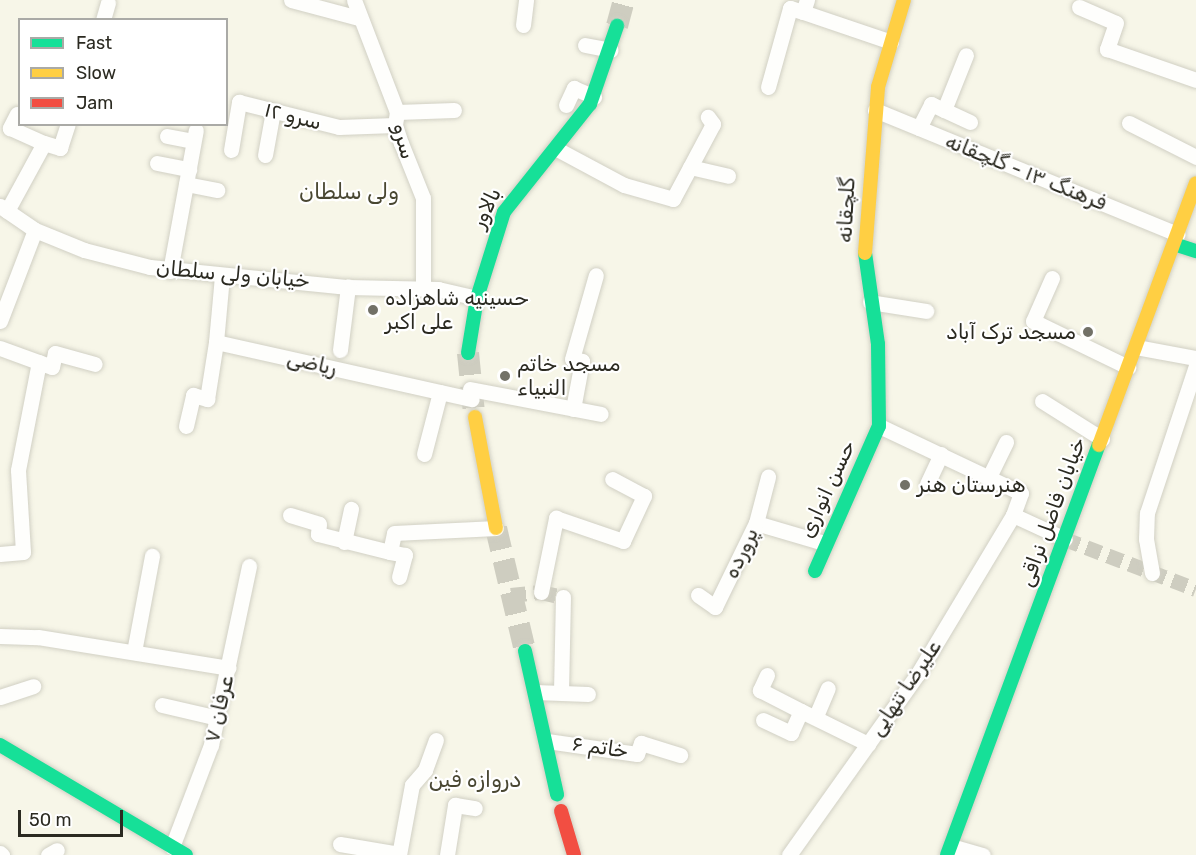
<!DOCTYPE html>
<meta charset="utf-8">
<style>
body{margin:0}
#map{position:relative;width:1196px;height:855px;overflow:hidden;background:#f7f6e8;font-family:Rubik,Vazirmatn,sans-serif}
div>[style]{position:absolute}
.street-tunnel>*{height:15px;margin-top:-7.5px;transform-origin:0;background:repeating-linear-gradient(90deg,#cecdc0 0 15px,transparent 0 23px)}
.secondary-tunnel>*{height:22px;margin-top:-11px;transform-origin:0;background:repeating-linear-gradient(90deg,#cecdc0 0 22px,transparent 0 33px)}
.roads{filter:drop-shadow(0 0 2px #d1d0c4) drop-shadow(0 0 2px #d1d0c4)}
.street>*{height:15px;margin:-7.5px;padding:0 7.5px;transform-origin:7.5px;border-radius:7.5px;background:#fefefc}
.fast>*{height:14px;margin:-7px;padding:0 7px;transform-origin:7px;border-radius:7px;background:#16e098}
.slow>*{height:14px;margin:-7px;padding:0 7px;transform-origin:7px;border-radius:7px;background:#ffcf43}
.jam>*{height:14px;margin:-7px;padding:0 7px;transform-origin:7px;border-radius:7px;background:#f24e42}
.dots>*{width:16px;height:16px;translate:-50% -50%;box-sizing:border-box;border:3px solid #fff;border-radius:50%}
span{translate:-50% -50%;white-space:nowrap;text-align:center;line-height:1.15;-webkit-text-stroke:4.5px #fff;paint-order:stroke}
.street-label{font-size:21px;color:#2b2a21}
.poi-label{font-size:21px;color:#2b2a21}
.left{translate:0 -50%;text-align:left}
.right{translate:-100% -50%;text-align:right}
.neighbourhood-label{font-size:22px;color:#494732}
.legend{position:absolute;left:18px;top:18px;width:210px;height:108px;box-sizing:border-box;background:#fff;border:2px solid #aaaaa6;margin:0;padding:8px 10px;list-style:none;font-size:18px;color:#2b2a21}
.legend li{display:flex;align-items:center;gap:12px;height:30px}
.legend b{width:30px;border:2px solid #aaaaa6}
.scale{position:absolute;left:18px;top:810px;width:105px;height:27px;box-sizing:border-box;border:3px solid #2b2a21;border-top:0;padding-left:8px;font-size:18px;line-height:21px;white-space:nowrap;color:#2b2a21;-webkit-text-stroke:4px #fff;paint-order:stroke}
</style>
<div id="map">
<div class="street-tunnel">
<div style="left:1065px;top:539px;width:140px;rotate:20.9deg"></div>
<div style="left:511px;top:595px;width:30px;rotate:-6deg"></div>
<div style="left:541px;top:592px;width:23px;rotate:13deg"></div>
</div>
<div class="secondary-tunnel">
<div style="left:617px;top:26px;width:27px;rotate:-75deg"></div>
<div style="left:468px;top:353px;width:60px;rotate:84.3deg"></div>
<div style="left:496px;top:528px;width:126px;rotate:76.7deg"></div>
</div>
<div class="roads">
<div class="street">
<div style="left:291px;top:0;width:70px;rotate:14.8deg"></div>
<div style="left:354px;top:0;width:120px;rotate:69deg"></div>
<div style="left:397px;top:112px;width:13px;rotate:99deg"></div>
<div style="left:395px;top:125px;width:19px;rotate:72deg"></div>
<div style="left:401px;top:143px;width:59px;rotate:68.2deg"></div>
<div style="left:423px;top:198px;width:90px;rotate:90deg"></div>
<div style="left:1079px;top:7px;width:40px;rotate:23.4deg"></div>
<div style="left:1116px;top:23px;width:28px;rotate:109deg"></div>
<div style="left:1107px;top:49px;width:94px;rotate:19.2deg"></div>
<div style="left:803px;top:12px;width:93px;rotate:18.8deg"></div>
<div style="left:103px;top:20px;width:18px;rotate:-74deg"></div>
<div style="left:523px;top:25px;width:25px;rotate:-83deg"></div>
<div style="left:585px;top:45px;width:26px;rotate:11deg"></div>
<div style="left:768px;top:87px;width:82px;rotate:-74.4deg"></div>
<div style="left:790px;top:8px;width:14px;rotate:17deg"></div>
<div style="left:803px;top:12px;width:13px;rotate:-72deg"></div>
<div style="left:566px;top:105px;width:19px;rotate:-65deg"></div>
<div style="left:574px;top:88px;width:22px;rotate:24deg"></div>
<div style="left:875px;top:110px;width:327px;rotate:22.3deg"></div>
<div style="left:944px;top:110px;width:59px;rotate:-68.2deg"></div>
<div style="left:397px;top:112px;width:57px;rotate:-2deg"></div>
<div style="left:17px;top:114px;width:16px;rotate:117deg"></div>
<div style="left:10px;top:128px;width:37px;rotate:24deg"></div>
<div style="left:1129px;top:123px;width:75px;rotate:26.9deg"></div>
<div style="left:919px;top:128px;width:27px;rotate:-63deg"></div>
<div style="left:931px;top:104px;width:43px;rotate:24.8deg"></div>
<div style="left:167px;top:136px;width:26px;rotate:11deg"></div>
<div style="left:555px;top:148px;width:78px;rotate:28.2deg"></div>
<div style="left:624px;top:185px;width:51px;rotate:15.9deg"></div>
<div style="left:673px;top:199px;width:85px;rotate:-61.9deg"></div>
<div style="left:713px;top:124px;width:9px;rotate:-126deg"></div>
<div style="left:231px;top:150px;width:49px;rotate:-80.5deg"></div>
<div style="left:239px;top:102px;width:103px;rotate:14deg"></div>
<div style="left:339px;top:127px;width:56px;rotate:-2deg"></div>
<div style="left:265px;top:155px;width:45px;rotate:-79.7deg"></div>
<div style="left:157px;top:163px;width:33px;rotate:11deg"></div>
<div style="left:690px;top:167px;width:39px;rotate:13deg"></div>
<div style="left:186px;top:184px;width:32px;rotate:11deg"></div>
<div style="left:0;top:206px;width:42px;rotate:34.4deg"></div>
<div style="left:35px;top:230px;width:53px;rotate:22.2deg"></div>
<div style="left:84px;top:250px;width:68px;rotate:14.4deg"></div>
<div style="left:150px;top:267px;width:199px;rotate:5.8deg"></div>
<div style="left:348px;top:287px;width:90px;rotate:1.3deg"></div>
<div style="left:438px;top:289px;width:40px;rotate:13deg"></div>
<div style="left:7px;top:211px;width:77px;rotate:-61.4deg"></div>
<div style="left:44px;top:143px;width:17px;rotate:17deg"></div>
<div style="left:60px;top:148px;width:25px;rotate:-72deg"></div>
<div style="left:170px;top:271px;width:143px;rotate:-79.6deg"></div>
<div style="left:222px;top:276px;width:66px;rotate:95.2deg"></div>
<div style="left:216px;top:342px;width:262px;rotate:12.6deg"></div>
<div style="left:1052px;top:278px;width:47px;rotate:113.8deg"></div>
<div style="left:1033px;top:321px;width:106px;rotate:25.8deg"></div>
<div style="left:870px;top:302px;width:57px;rotate:9.1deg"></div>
<div style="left:0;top:321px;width:97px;rotate:-69deg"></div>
<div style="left:1136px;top:347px;width:61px;rotate:10.4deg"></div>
<div style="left:0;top:348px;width:55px;rotate:20.1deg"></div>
<div style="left:52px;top:367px;width:14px;rotate:-78deg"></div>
<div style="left:55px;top:353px;width:41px;rotate:15.4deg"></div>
<div style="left:340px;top:350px;width:64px;rotate:-82.8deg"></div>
<div style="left:470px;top:389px;width:133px;rotate:10.8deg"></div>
<div style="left:1042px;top:401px;width:71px;rotate:32.3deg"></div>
<div style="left:573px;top:409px;width:49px;rotate:-79.4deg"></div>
<div style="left:582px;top:361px;width:10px;rotate:-169deg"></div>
<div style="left:572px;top:359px;width:87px;rotate:-74.1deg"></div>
<div style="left:186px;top:426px;width:32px;rotate:-77deg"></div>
<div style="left:193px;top:395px;width:15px;rotate:16deg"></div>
<div style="left:207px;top:399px;width:58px;rotate:-81deg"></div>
<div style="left:424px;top:454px;width:64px;rotate:-75.5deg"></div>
<div style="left:989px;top:477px;width:39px;rotate:-64deg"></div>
<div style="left:927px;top:484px;width:33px;rotate:-65deg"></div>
<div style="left:290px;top:515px;width:30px;rotate:17deg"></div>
<div style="left:319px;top:524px;width:10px;rotate:96deg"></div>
<div style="left:318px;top:534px;width:74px;rotate:14deg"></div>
<div style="left:1013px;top:515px;width:57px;rotate:24.8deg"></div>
<div style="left:756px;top:523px;width:71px;rotate:16.4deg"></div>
<div style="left:344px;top:542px;width:34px;rotate:-78deg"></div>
<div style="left:0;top:554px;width:23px;rotate:-5deg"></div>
<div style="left:23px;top:552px;width:82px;rotate:-93.5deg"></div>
<div style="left:18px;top:470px;width:110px;rotate:-79deg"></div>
<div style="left:1152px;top:573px;width:35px;rotate:-100deg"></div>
<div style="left:1146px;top:539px;width:26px;rotate:-88deg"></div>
<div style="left:1147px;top:513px;width:155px;rotate:-71.6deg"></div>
<div style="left:399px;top:577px;width:23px;rotate:-75deg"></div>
<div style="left:405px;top:555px;width:15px;rotate:-169deg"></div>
<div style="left:390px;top:552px;width:19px;rotate:-78deg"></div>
<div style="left:394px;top:533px;width:102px;rotate:-2.8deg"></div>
<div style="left:541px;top:592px;width:76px;rotate:-78.5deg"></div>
<div style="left:556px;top:518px;width:71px;rotate:18.9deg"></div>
<div style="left:623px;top:541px;width:50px;rotate:-65deg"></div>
<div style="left:644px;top:496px;width:36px;rotate:-152deg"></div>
<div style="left:698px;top:595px;width:21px;rotate:35deg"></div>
<div style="left:715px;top:607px;width:93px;rotate:-64deg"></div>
<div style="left:756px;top:523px;width:48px;rotate:-75.4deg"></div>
<div style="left:0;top:636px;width:38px;rotate:2deg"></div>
<div style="left:38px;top:637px;width:193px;rotate:9.2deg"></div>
<div style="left:134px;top:652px;width:98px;rotate:-79.4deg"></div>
<div style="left:767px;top:675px;width:17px;rotate:115deg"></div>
<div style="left:760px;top:690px;width:46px;rotate:27.1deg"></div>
<div style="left:535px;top:692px;width:53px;rotate:2.2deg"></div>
<div style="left:561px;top:692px;width:95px;rotate:-88.8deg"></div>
<div style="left:0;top:697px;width:35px;rotate:-18deg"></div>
<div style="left:162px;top:705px;width:57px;rotate:13.1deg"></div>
<div style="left:816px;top:716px;width:30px;rotate:-67deg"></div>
<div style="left:763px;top:720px;width:31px;rotate:25deg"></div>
<div style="left:791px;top:733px;width:24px;rotate:-66deg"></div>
<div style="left:801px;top:711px;width:75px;rotate:26.2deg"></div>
<div style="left:547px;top:741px;width:91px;rotate:8.2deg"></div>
<div style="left:637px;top:754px;width:12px;rotate:-70deg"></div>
<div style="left:641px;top:743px;width:41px;rotate:17.1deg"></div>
<div style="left:340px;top:844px;width:60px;rotate:9.6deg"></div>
<div style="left:951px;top:846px;width:33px;rotate:16deg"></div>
<div style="left:172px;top:847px;width:109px;rotate:-69.1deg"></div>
<div style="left:211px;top:745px;width:183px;rotate:-78deg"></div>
<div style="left:0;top:853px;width:3px;rotate:45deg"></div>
<div style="left:48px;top:855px;width:10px;rotate:-29deg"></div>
<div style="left:399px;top:855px;width:71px;rotate:-79.5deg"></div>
<div style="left:412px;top:785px;width:20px;rotate:-49deg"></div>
<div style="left:425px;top:770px;width:32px;rotate:-70deg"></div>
<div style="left:447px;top:855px;width:51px;rotate:-80.9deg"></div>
<div style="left:455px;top:805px;width:20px;rotate:9deg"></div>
<div style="left:789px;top:855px;width:221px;rotate:-54.6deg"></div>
<div style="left:917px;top:675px;width:187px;rotate:-59deg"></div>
<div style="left:1013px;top:515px;width:23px;rotate:-70deg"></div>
<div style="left:1021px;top:493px;width:157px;rotate:-154.7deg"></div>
</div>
<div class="fast">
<div style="left:1174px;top:244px;width:23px;rotate:18deg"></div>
<div style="left:468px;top:353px;width:56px;rotate:-80.7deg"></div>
<div style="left:477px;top:298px;width:90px;rotate:-72.6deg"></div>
<div style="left:504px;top:212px;width:138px;rotate:-51.5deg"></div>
<div style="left:590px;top:104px;width:83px;rotate:-70.9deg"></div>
<div style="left:815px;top:571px;width:158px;rotate:-66.2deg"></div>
<div style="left:879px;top:426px;width:82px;rotate:-90.7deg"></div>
<div style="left:878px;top:344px;width:92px;rotate:-98.1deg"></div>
<div style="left:525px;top:651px;width:147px;rotate:77.4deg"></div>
<div style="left:0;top:745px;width:216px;rotate:30.6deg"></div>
<div style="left:947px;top:855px;width:437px;rotate:-69.7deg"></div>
</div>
<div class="slow">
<div style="left:865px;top:253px;width:167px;rotate:-85.5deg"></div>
<div style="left:878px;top:87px;width:91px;rotate:-73.4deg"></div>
<div style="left:475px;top:417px;width:113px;rotate:79.3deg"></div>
<div style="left:1099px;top:445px;width:279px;rotate:-69.7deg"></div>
</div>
<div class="jam">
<div style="left:561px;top:811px;width:46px;rotate:73.5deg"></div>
</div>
</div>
<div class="dots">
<div style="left:373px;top:310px;background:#727167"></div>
<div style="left:1088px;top:332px;background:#727167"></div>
<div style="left:505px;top:376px;background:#727167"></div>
<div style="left:905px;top:485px;background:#727167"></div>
</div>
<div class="street-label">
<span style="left:293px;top:116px;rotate:14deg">سرو ۱۲</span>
<span style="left:404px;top:141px;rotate:75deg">سرو</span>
<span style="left:1026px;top:172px;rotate:22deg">فرهنگ ۱۳ - گلچقانه</span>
<span style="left:486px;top:208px;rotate:-64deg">بالاور</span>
<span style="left:846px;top:210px;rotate:-87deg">گلچقانه</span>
<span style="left:233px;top:274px;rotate:5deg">خیابان ولی سلطان</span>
<span style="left:312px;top:363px;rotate:13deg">ریاضی</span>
<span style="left:827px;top:489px;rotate:-65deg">حسن انواری</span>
<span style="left:1052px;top:512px;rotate:-70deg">خیابان فاضل نراقی</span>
<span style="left:741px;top:553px;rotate:-65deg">پرورده</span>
<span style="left:905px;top:688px;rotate:-56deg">علیرضا تنهایی</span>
<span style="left:219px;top:709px;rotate:-77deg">عرفان ۷</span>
<span style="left:600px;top:747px;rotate:8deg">خاتم ۶</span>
</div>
<div class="poi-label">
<span class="left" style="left:385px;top:310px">حسینیه شاهزاده<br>علی اکبر</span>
<span class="right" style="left:1076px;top:332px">مسجد ترک آباد</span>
<span class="left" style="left:517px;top:376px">مسجد خاتم<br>النبیاء</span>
<span class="left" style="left:917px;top:485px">هنرستان هنر</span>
</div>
<div class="neighbourhood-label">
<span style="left:349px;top:192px">ولی سلطان</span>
<span style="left:475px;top:780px">دروازه فین</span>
</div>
<ul class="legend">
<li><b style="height:8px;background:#16e098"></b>Fast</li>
<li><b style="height:8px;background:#ffcf43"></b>Slow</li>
<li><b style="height:8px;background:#f24e42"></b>Jam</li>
</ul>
<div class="scale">50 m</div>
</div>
